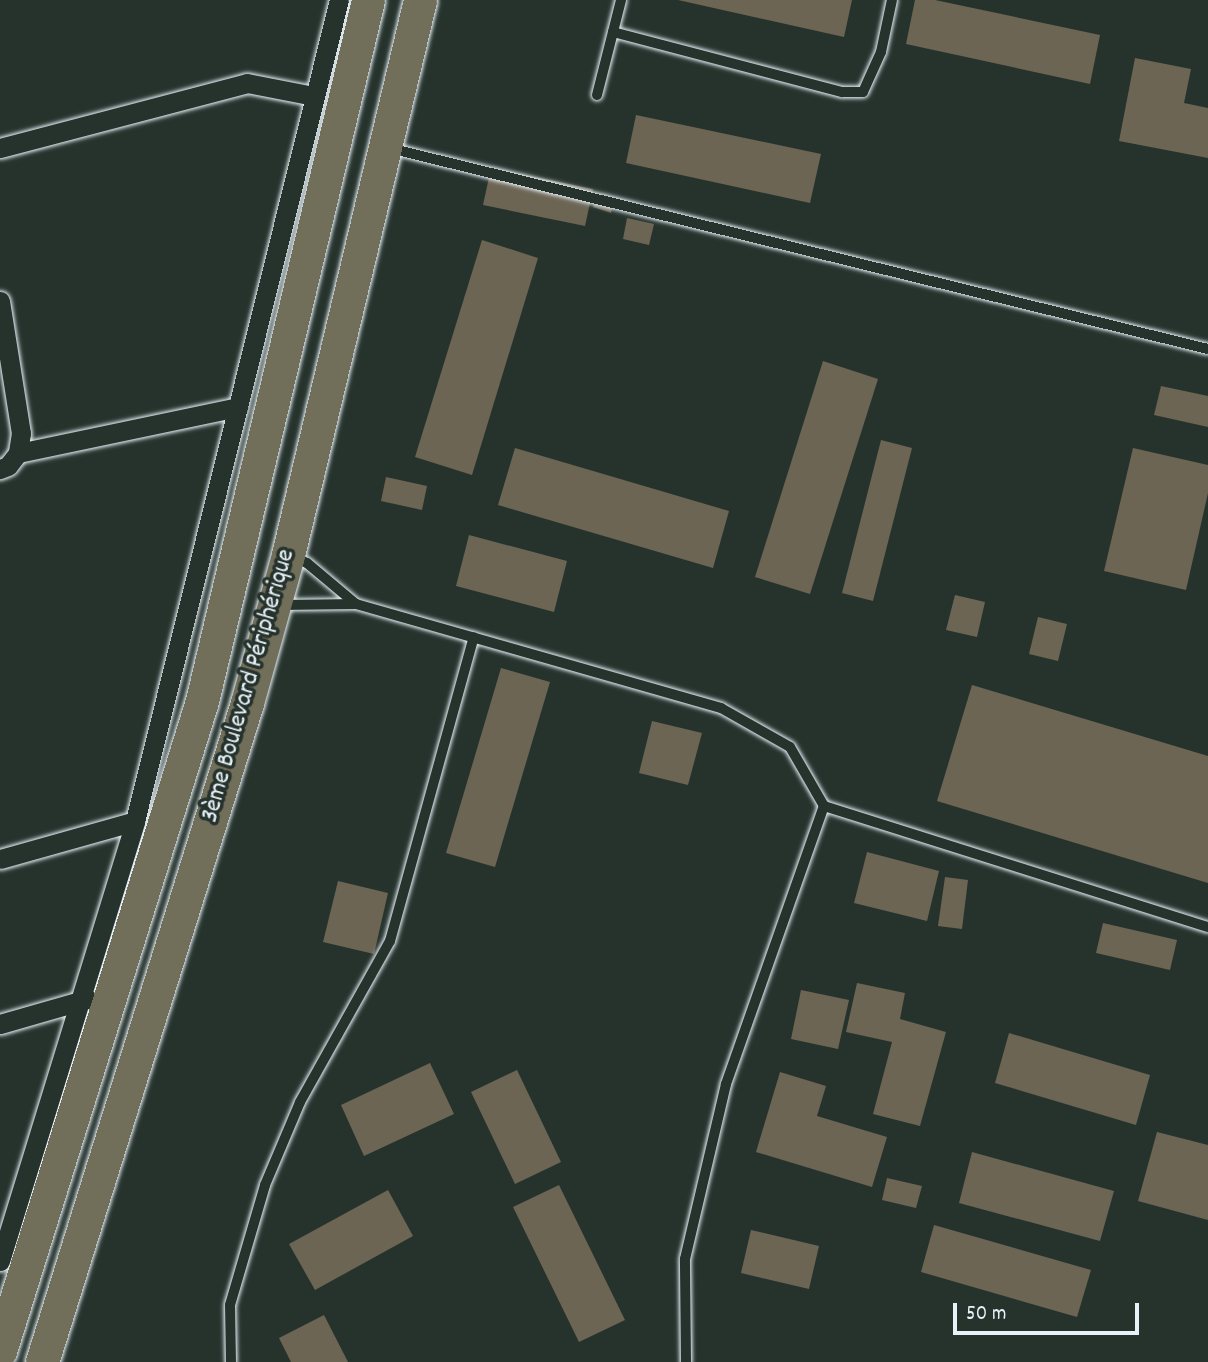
<!DOCTYPE html>
<meta charset="utf-8">
<style>
body{margin:0}
#map{position:relative;width:1208px;height:1362px;overflow:hidden;background:#26332d;font-family:Dekko,sans-serif}
div>[style]{position:absolute}
.building>*{inset:0;background:#6c6554}
.roads{filter:drop-shadow(0 0 2px #e8f1f8) drop-shadow(0 0 2px #e8f1f8)}
.service>*{height:10px;margin:-5px;padding:0 5px;transform-origin:5px;border-radius:5px;background:#26332d}
.minor>*{height:19px;margin:-9.5px;padding:0 9.5px;transform-origin:9.5px;border-radius:9.5px;background:#26332d}
.trunk>*{height:33px;margin:-16.5px;padding:0 16.5px;transform-origin:16.5px;border-radius:16.5px;background:#716e59}
span{translate:-50% -50%;white-space:nowrap;text-align:center;line-height:1.15;-webkit-text-stroke:7px #26332d;paint-order:stroke}
.street-label{font-size:26px;color:#e8f1f8}
.scale{position:absolute;left:953px;top:1303px;width:186px;height:32px;box-sizing:border-box;border:4px solid #e8f1f8;border-top:0;padding-left:9px;font-size:21px;line-height:24px;white-space:nowrap;color:#e8f1f8;-webkit-text-stroke:5px #26332d;paint-order:stroke}
</style>
<div id="map">
<div class="building">
<div style="clip-path:polygon(678px 0,852px 0,844px 37px)"></div>
<div style="clip-path:polygon(915px 0,935px 0,1100px 35px,1090px 84px,906px 44px)"></div>
<div style="clip-path:polygon(1135px 58px,1191px 69px,1184px 103px,1208px 108px,1208px 158px,1119px 141px)"></div>
<div style="clip-path:polygon(636px 115px,821px 154px,810px 203px,626px 163px)"></div>
<div style="clip-path:polygon(491px 168px,593px 189px,585px 226px,483px 205px)"></div>
<div style="clip-path:polygon(597px 196px,614px 202px,611px 213px,593px 207px)"></div>
<div style="clip-path:polygon(627px 218px,654px 224px,649px 245px,623px 239px)"></div>
<div style="clip-path:polygon(482px 240px,538px 258px,472px 475px,415px 457px)"></div>
<div style="clip-path:polygon(823px 361px,878px 379px,810px 594px,755px 577px)"></div>
<div style="clip-path:polygon(1161px 386px,1208px 396px,1208px 427px,1154px 415px)"></div>
<div style="clip-path:polygon(881px 440px,912px 448px,873px 601px,842px 593px)"></div>
<div style="clip-path:polygon(515px 448px,729px 511px,713px 568px,498px 505px)"></div>
<div style="clip-path:polygon(1133px 448px,1208px 465px,1208px 493px,1186px 590px,1104px 571px)"></div>
<div style="clip-path:polygon(386px 477px,427px 486px,422px 510px,381px 501px)"></div>
<div style="clip-path:polygon(469px 535px,567px 561px,554px 612px,456px 586px)"></div>
<div style="clip-path:polygon(955px 595px,985px 602px,977px 637px,946px 630px)"></div>
<div style="clip-path:polygon(1038px 617px,1067px 624px,1058px 661px,1029px 654px)"></div>
<div style="clip-path:polygon(501px 668px,550px 682px,495px 867px,446px 853px)"></div>
<div style="clip-path:polygon(972px 685px,1208px 756px,1208px 883px,937px 801px)"></div>
<div style="clip-path:polygon(652px 721px,702px 733px,688px 785px,639px 773px)"></div>
<div style="clip-path:polygon(867px 852px,939px 871px,927px 921px,854px 903px)"></div>
<div style="clip-path:polygon(945px 877px,968px 880px,962px 929px,938px 926px)"></div>
<div style="clip-path:polygon(338px 881px,388px 893px,374px 954px,323px 942px)"></div>
<div style="clip-path:polygon(1103px 923px,1177px 940px,1170px 970px,1096px 953px)"></div>
<div style="clip-path:polygon(857px 983px,905px 993px,900px 1019px,946px 1032px,920px 1126px,873px 1114px,892px 1042px,846px 1032px)"></div>
<div style="clip-path:polygon(801px 990px,849px 1000px,838px 1049px,791px 1039px)"></div>
<div style="clip-path:polygon(1009px 1033px,1150px 1075px,1136px 1125px,995px 1083px)"></div>
<div style="clip-path:polygon(430px 1063px,454px 1114px,364px 1156px,341px 1105px)"></div>
<div style="clip-path:polygon(517px 1070px,561px 1162px,515px 1184px,471px 1092px)"></div>
<div style="clip-path:polygon(780px 1072px,826px 1086px,817px 1116px,887px 1137px,872px 1187px,756px 1152px)"></div>
<div style="clip-path:polygon(1157px 1132px,1208px 1145px,1208px 1220px,1138px 1201px)"></div>
<div style="clip-path:polygon(972px 1152px,1114px 1191px,1100px 1241px,959px 1203px)"></div>
<div style="clip-path:polygon(887px 1178px,922px 1186px,916px 1208px,882px 1200px)"></div>
<div style="clip-path:polygon(559px 1185px,625px 1320px,579px 1342px,513px 1207px)"></div>
<div style="clip-path:polygon(388px 1190px,413px 1236px,315px 1290px,289px 1244px)"></div>
<div style="clip-path:polygon(934px 1225px,1091px 1270px,1077px 1317px,921px 1272px)"></div>
<div style="clip-path:polygon(751px 1230px,819px 1246px,809px 1289px,741px 1273px)"></div>
<div style="clip-path:polygon(324px 1315px,348px 1362px,291px 1362px,279px 1338px)"></div>
</div>
<div class="roads">
<div class="service">
<div style="left:613px;top:32px;width:237px;rotate:14.7deg"></div>
<div style="left:842px;top:92px;width:21px"></div>
<div style="left:863px;top:92px;width:44px;rotate:-65.8deg"></div>
<div style="left:881px;top:52px;width:53px;rotate:-78.1deg"></div>
<div style="left:597px;top:95px;width:98px;rotate:-75.8deg"></div>
<div style="left:389px;top:148px;width:843px;rotate:13.79deg"></div>
<div style="left:356px;top:604px;width:380px;rotate:15.9deg"></div>
<div style="left:721px;top:708px;width:79px;rotate:29.5deg"></div>
<div style="left:790px;top:747px;width:68px;rotate:60deg"></div>
<div style="left:824px;top:806px;width:403px;rotate:17.5deg"></div>
<div style="left:281px;top:605px;width:75px;rotate:-0.8deg"></div>
<div style="left:356px;top:604px;width:64px;rotate:-140.1deg"></div>
<div style="left:307px;top:563px;width:17px;rotate:-155deg"></div>
<div style="left:231px;top:1362px;width:57px;rotate:-91deg"></div>
<div style="left:230px;top:1305px;width:125px;rotate:-73.7deg"></div>
<div style="left:265px;top:1185px;width:90px;rotate:-67.1deg"></div>
<div style="left:300px;top:1102px;width:184px;rotate:-60.8deg"></div>
<div style="left:390px;top:941px;width:315px;rotate:-74.6deg"></div>
<div style="left:686px;top:1362px;width:103px;rotate:-90.6deg"></div>
<div style="left:685px;top:1259px;width:180px;rotate:-76.8deg"></div>
<div style="left:726px;top:1084px;width:295px;rotate:-70.6deg"></div>
</div>
<div class="minor">
<div style="left:0;top:148px;width:255px;rotate:-14.7deg"></div>
<div style="left:247px;top:83px;width:68px;rotate:11deg"></div>
<div style="left:0;top:301px;width:134px;rotate:81deg"></div>
<div style="left:21px;top:433px;width:20px;rotate:99deg"></div>
<div style="left:18px;top:453px;width:16px;rotate:128deg"></div>
<div style="left:8px;top:466px;width:9px;rotate:159deg"></div>
<div style="left:18px;top:453px;width:225px;rotate:-11.8deg"></div>
<div style="left:0;top:859px;width:140px;rotate:-15.7deg"></div>
<div style="left:0;top:1024px;width:91px;rotate:-16deg"></div>
<div style="left:0;top:1261px;width:460px;rotate:-72.9deg"></div>
<div style="left:135px;top:821px;width:846px;rotate:-76.05deg"></div>
</div>
<div class="trunk">
<div style="left:0;top:1351px;width:681px;rotate:-72.74deg"></div>
<div style="left:202px;top:701px;width:720px;rotate:-76.68deg"></div>
<div style="left:42px;top:1362px;width:690px;rotate:-72.72deg"></div>
<div style="left:247px;top:703px;width:154px;rotate:-74.5deg"></div>
<div style="left:288px;top:555px;width:570px;rotate:-76.62deg"></div>
</div>
</div>
<div class="street-label">
<span style="left:249px;top:686px;rotate:-74deg">3ème Boulevard Périphérique</span>
</div>
<div class="scale">50 m</div>
</div>
